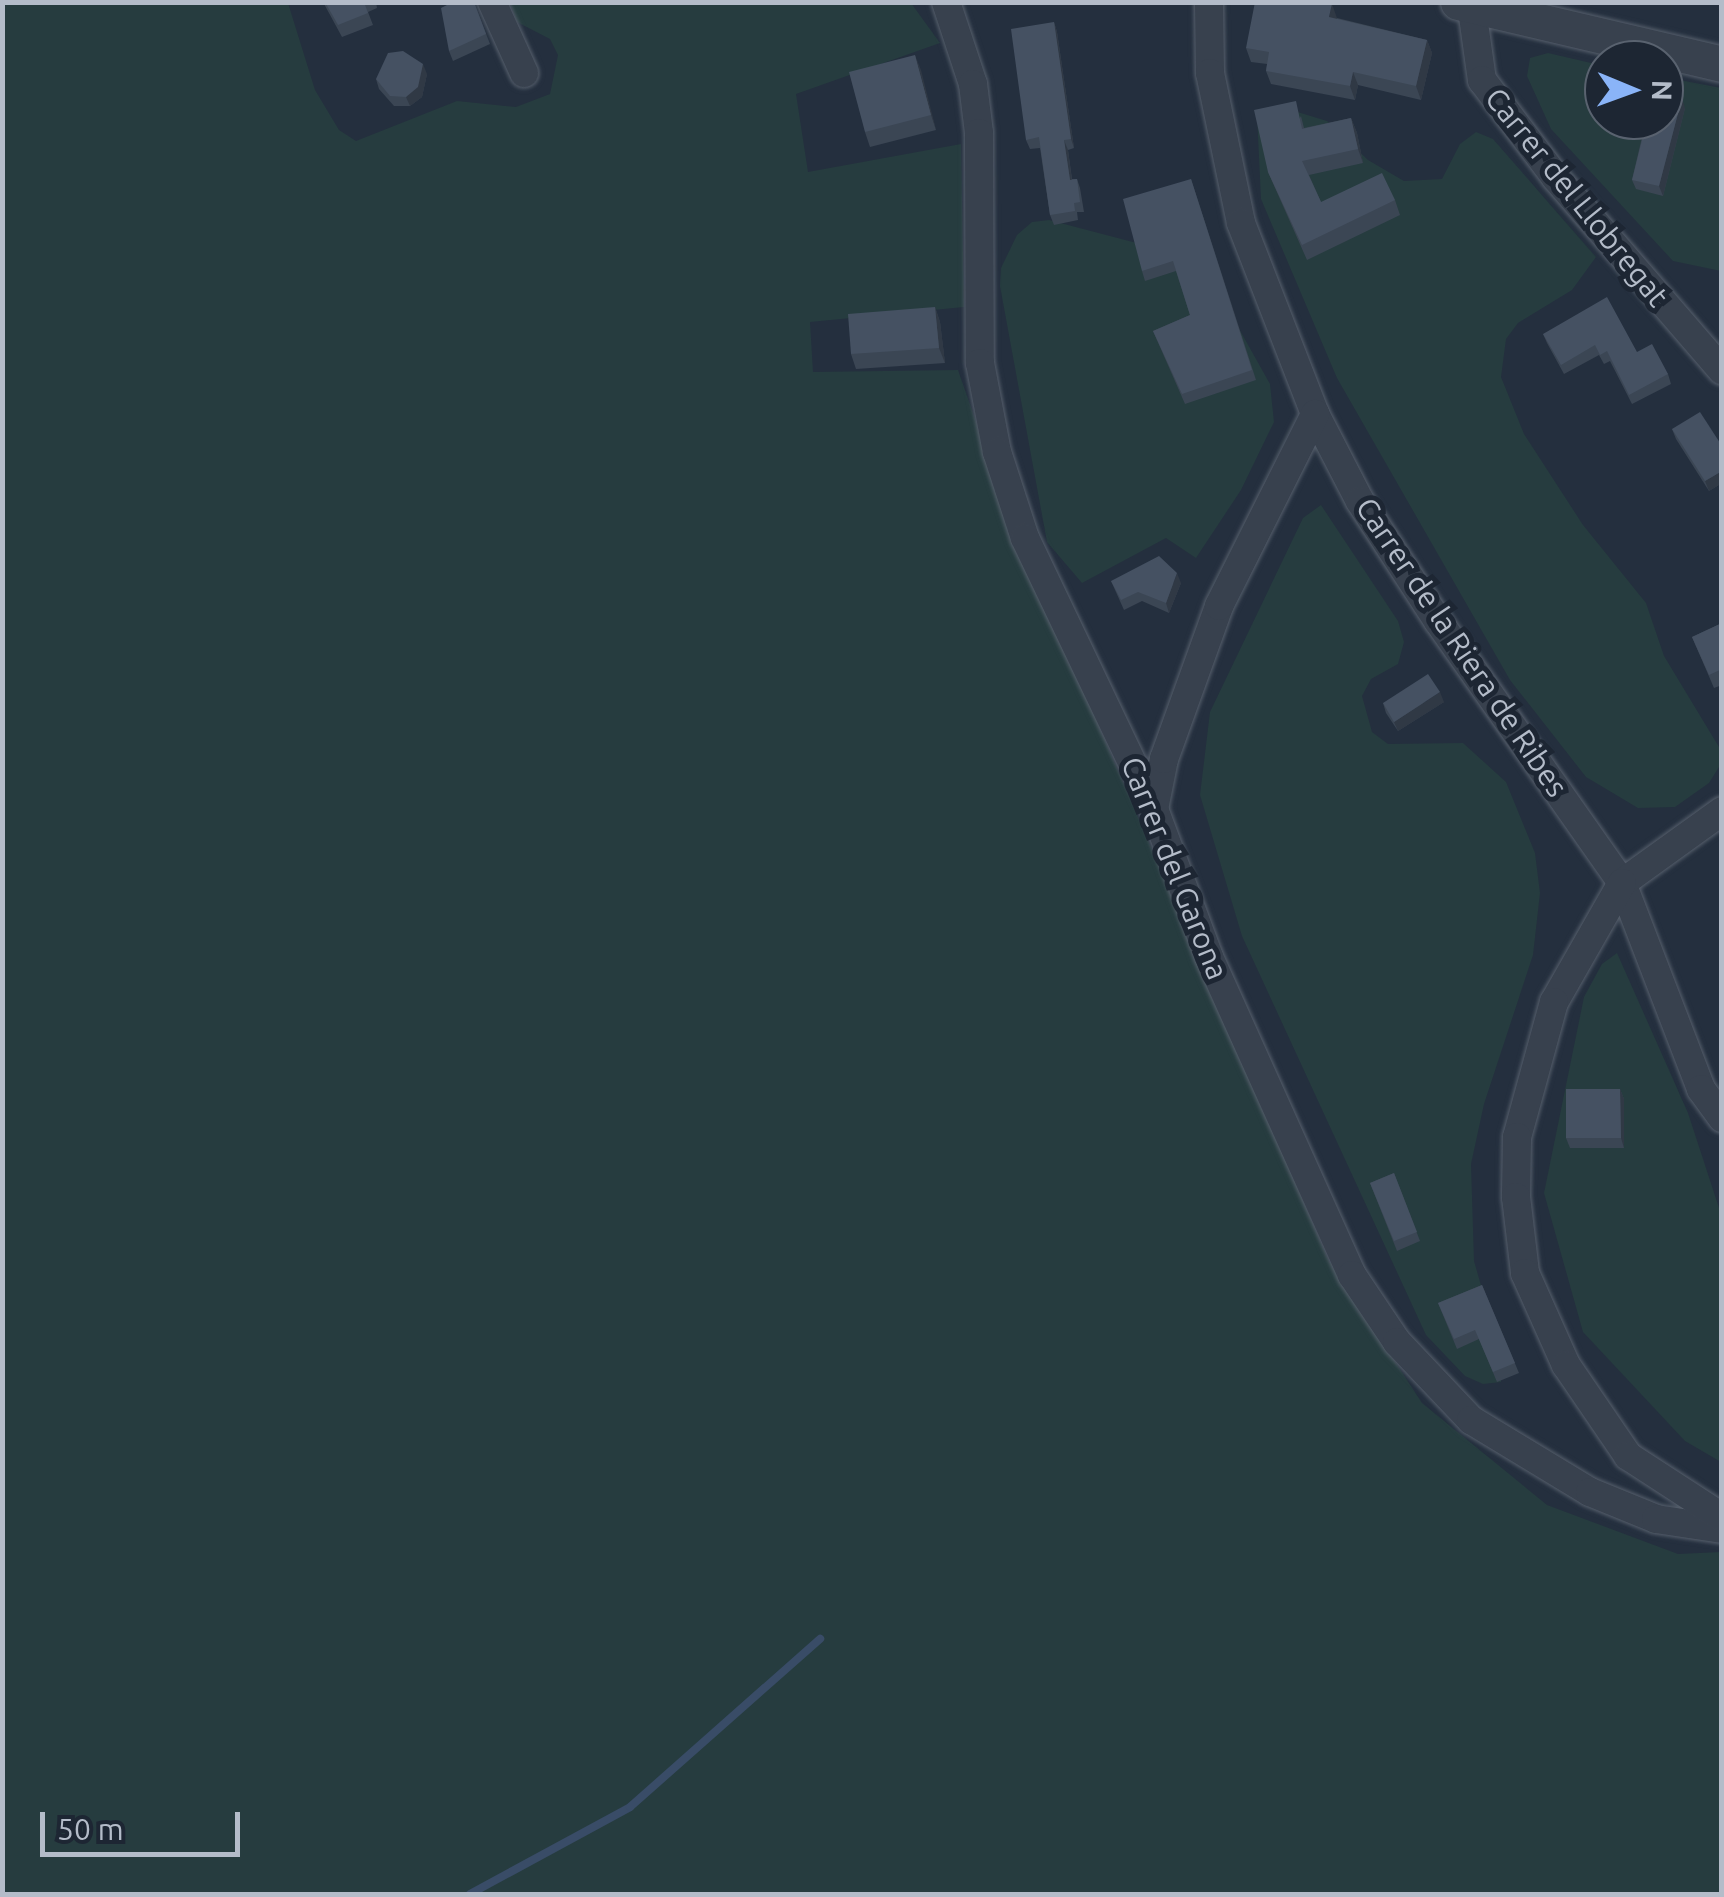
<!DOCTYPE html>
<style>
body{margin:0}
#map{position:relative;width:1724px;height:1897px;overflow:hidden;background:#242f3e;font-family:Ubuntu,sans-serif}
div>[style]{position:absolute}
.green>*{inset:0;background:#263c3f}
.stream>*{height:8px;margin:-4px;padding:0 4px;transform-origin:4px;border-radius:4px;background:#394c67}
.roads{filter:drop-shadow(0 0 2px #565f6c) drop-shadow(0 0 2px #565f6c)}
.minor>*{height:28px;margin:-14px;padding:0 14px;transform-origin:14px;border-radius:14px;background:#38414e}
.tertiary>*{height:35px;margin:-17.5px;padding:0 17.5px;transform-origin:17.5px;border-radius:17.5px;background:#38414e}
.wall>*{inset:0;background:#3b4654}
.shaded-wall>*{inset:0;background:#303945}
.building>*{inset:0;background:#455162}
span{translate:-50% -50%;white-space:nowrap;text-align:center;line-height:1.15;-webkit-text-stroke:10px #1d2633;paint-order:stroke}
.street-label{font-size:30px;color:#b4bcc9}
.frame{position:absolute;inset:0;border:5px solid #b4bcc9;pointer-events:none}
.north{position:absolute;left:1584px;top:40px;width:100px;height:100px;box-sizing:border-box;background:#1d2633;border:2px solid #59626f;border-radius:50%;rotate:91deg;font-size:28px;font-weight:700;line-height:40px;text-align:center;color:#b4bcc9}
.north::after{content:'';display:block;margin:auto;width:35px;height:45px;background:#8ab4f8;clip-path:polygon(50% 0,100% 100%,50% 72%,0 100%)}
.scale{position:absolute;left:40px;top:1812px;width:200px;height:45px;box-sizing:border-box;border:5px solid #b4bcc9;border-top:0;padding-left:12px;font-size:30px;line-height:35px;white-space:nowrap;color:#b4bcc9;-webkit-text-stroke:8px #1d2633;paint-order:stroke}
</style>
<div id="map">
<div class="green">
<div style="clip-path:polygon(3px 3px,288px 3px,315px 90px,339px 130px,356px 141px,457px 101px,516px 107px,550px 94px,558px 55px,550px 39px,517px 22px,510px 3px,911px 3px,940px 43px,796px 94px,808px 172px,961px 144px,964px 307px,810px 322px,813px 372px,958px 370px,1011px 522px,1328px 1259px,1422px 1403px,1547px 1505px,1678px 1554px,1721px 1552px,1721px 1894px,3px 1894px)"></div>
<div style="clip-path:polygon(1548px 53px,1604px 66px,1604px 120px,1664px 120px,1664px 77px,1721px 88px,1721px 271px,1673px 261px,1551px 129px,1527px 76px,1530px 58px)"></div>
<div style="clip-path:polygon(1291px 110px,1327px 121px,1368px 160px,1404px 181px,1442px 179px,1460px 144px,1476px 132px,1493px 139px,1596px 257px,1572px 290px,1518px 323px,1506px 339px,1501px 377px,1524px 434px,1583px 525px,1646px 603px,1664px 656px,1719px 747px,1719px 767px,1709px 783px,1675px 807px,1638px 808px,1586px 777px,1510px 680px,1337px 378px,1261px 199px,1257px 115px)"></div>
<div style="clip-path:polygon(1049px 220px,1148px 246px,1233px 318px,1270px 384px,1274px 422px,1241px 490px,1196px 558px,1166px 538px,1082px 583px,1047px 542px,1000px 286px,1001px 268px,1017px 235px,1032px 222px)"></div>
<div style="clip-path:polygon(1321px 505px,1398px 621px,1404px 642px,1398px 664px,1371px 679px,1362px 696px,1372px 732px,1388px 744px,1463px 743px,1506px 782px,1535px 853px,1540px 893px,1533px 955px,1484px 1104px,1471px 1164px,1474px 1261px,1503px 1362px,1501px 1382px,1483px 1384px,1465px 1376px,1426px 1335px,1242px 936px,1200px 795px,1210px 712px,1303px 518px)"></div>
<div style="clip-path:polygon(1617px 953px,1688px 1113px,1721px 1214px,1721px 1462px,1685px 1441px,1583px 1332px,1544px 1193px,1584px 997px,1602px 964px)"></div>
</div>
<div class="stream">
<div style="left:470px;top:1894px;width:182px;rotate:-28.5deg"></div>
<div style="left:630px;top:1807px;width:254px;rotate:-41.5deg"></div>
</div>
<div class="roads">
<div class="minor">
<div style="left:492px;top:2px;width:78px;rotate:65.7deg"></div>
<div style="left:946px;top:2px;width:86px;rotate:71.8deg"></div>
<div style="left:973px;top:84px;width:49px;rotate:83deg"></div>
<div style="left:979px;top:133px;width:230px;rotate:89.8deg"></div>
<div style="left:980px;top:363px;width:91px;rotate:79.2deg"></div>
<div style="left:997px;top:452px;width:90px;rotate:72deg"></div>
<div style="left:1025px;top:538px;width:300px;rotate:64.5deg"></div>
<div style="left:1154px;top:809px;width:158px;rotate:69.6deg"></div>
<div style="left:1209px;top:957px;width:349px;rotate:65.8deg"></div>
<div style="left:1352px;top:1275px;width:81px;rotate:56.1deg"></div>
<div style="left:1397px;top:1342px;width:108px;rotate:46.5deg"></div>
<div style="left:1471px;top:1420px;width:139px;rotate:31.2deg"></div>
<div style="left:1590px;top:1492px;width:71px;rotate:22.2deg"></div>
<div style="left:1656px;top:1519px;width:67px;rotate:8.6deg"></div>
<div style="left:1209px;top:2px;width:71px;rotate:89.2deg"></div>
<div style="left:1210px;top:73px;width:153px;rotate:78.3deg"></div>
<div style="left:1241px;top:223px;width:205px;rotate:68.8deg"></div>
<div style="left:1315px;top:414px;width:98px;rotate:62.7deg"></div>
<div style="left:1360px;top:501px;width:143px;rotate:57deg"></div>
<div style="left:1438px;top:621px;width:320px;rotate:54.9deg"></div>
<div style="left:1622px;top:883px;width:221px;rotate:69deg"></div>
<div style="left:1701px;top:1089px;width:36px;rotate:54deg"></div>
<div style="left:1471px;top:2px;width:79px;rotate:82deg"></div>
<div style="left:1482px;top:80px;width:123px;rotate:52.9deg"></div>
<div style="left:1556px;top:178px;width:254px;rotate:49.2deg"></div>
<div style="left:1154px;top:809px;width:51px;rotate:-78.7deg"></div>
<div style="left:1164px;top:759px;width:163px;rotate:-70.2deg"></div>
<div style="left:1219px;top:606px;width:215px;rotate:-63.4deg"></div>
<div style="left:1722px;top:811px;width:123px;rotate:144.2deg"></div>
<div style="left:1622px;top:883px;width:137px;rotate:119.7deg"></div>
<div style="left:1554px;top:1002px;width:140px;rotate:105.3deg"></div>
<div style="left:1517px;top:1137px;width:60px;rotate:91deg"></div>
<div style="left:1516px;top:1197px;width:77px;rotate:83.2deg"></div>
<div style="left:1525px;top:1273px;width:101px;rotate:66deg"></div>
<div style="left:1566px;top:1365px;width:110px;rotate:55.7deg"></div>
<div style="left:1628px;top:1456px;width:112px;rotate:33deg"></div>
</div>
<div class="tertiary">
<div style="left:1458px;top:2px;width:271px;rotate:13.2deg"></div>
</div>
</div>
<div class="wall">
<div style="clip-path:polygon(323px 2px,376px 2px,377px 8px,368px 12px,373px 25px,342px 37px)"></div>
<div style="clip-path:polygon(474px 2px,490px 44px,453px 61px,449px 51px)"></div>
<div style="clip-path:polygon(1337px 18px,1427px 40px,1432px 53px,1421px 100px,1358px 85px,1355px 100px,1271px 84px,1266px 71px,1267px 64px,1251px 62px,1246px 48px)"></div>
<div style="clip-path:polygon(1054px 22px,1057px 32px,1074px 148px,1068px 150px,1072px 179px,1077px 179px,1080px 188px,1084px 212px,1077px 212px,1078px 220px,1054px 225px,1050px 215px,1040px 148px,1030px 149px,1026px 140px)"></div>
<div style="clip-path:polygon(915px 55px,936px 130px,870px 147px,865px 132px)"></div>
<div style="clip-path:polygon(427px 74px,422px 97px,410px 106px,394px 106px,379px 89px,376px 79px)"></div>
<div style="clip-path:polygon(1685px 108px,1663px 196px,1636px 189px,1632px 180px,1646px 120px,1664px 120px)"></div>
<div style="clip-path:polygon(1301px 116px,1304px 128px,1351px 118px,1357px 133px,1363px 163px,1309px 175px,1321px 202px,1395px 200px,1400px 215px,1307px 260px,1268px 172px)"></div>
<div style="clip-path:polygon(1191px 179px,1256px 380px,1185px 404px,1153px 331px,1190px 315px,1176px 271px,1145px 281px,1142px 271px)"></div>
<div style="clip-path:polygon(935px 307px,940px 322px,945px 363px,856px 369px,851px 354px)"></div>
<div style="clip-path:polygon(1543px 334px,1637px 352px,1668px 374px,1671px 384px,1632px 404px,1610px 361px,1604px 364px,1599px 355px,1564px 374px,1547px 343px)"></div>
<div style="clip-path:polygon(1672px 429px,1722px 446px,1722px 483px,1709px 491px,1676px 439px)"></div>
<div style="clip-path:polygon(1111px 581px,1181px 583px,1169px 613px,1142px 601px,1124px 610px)"></div>
<div style="clip-path:polygon(1722px 623px,1722px 685px,1714px 688px,1692px 637px)"></div>
<div style="clip-path:polygon(1444px 702px,1398px 731px,1386px 713px,1383px 703px)"></div>
<div style="clip-path:polygon(1620px 1089px,1624px 1099px,1624px 1148px,1570px 1148px,1566px 1138px)"></div>
<div style="clip-path:polygon(1394px 1173px,1420px 1241px,1397px 1251px,1370px 1183px)"></div>
<div style="clip-path:polygon(1482px 1285px,1519px 1373px,1497px 1382px,1479px 1339px,1457px 1349px,1438px 1303px)"></div>
</div>
<div class="shaded-wall">
<div style="clip-path:polygon(1332px 4px,1337px 18px,1334px 31px,1329px 17px)"></div>
<div style="clip-path:polygon(1054px 22px,1057px 32px,1074px 148px,1071px 139px)"></div>
<div style="clip-path:polygon(1427px 40px,1432px 53px,1421px 100px,1416px 86px)"></div>
<div style="clip-path:polygon(915px 55px,921px 70px,936px 130px,931px 115px)"></div>
<div style="clip-path:polygon(423px 64px,427px 74px,422px 97px,410px 106px,406px 97px)"></div>
<div style="clip-path:polygon(1353px 72px,1358px 85px,1355px 100px,1350px 86px)"></div>
<div style="clip-path:polygon(1682px 98px,1685px 108px,1663px 196px,1659px 186px)"></div>
<div style="clip-path:polygon(1351px 118px,1357px 133px,1363px 163px,1358px 149px)"></div>
<div style="clip-path:polygon(1064px 140px,1068px 150px,1073px 189px,1070px 180px)"></div>
<div style="clip-path:polygon(935px 307px,940px 322px,945px 363px,939px 348px)"></div>
<div style="clip-path:polygon(1722px 471px,1722px 483px,1709px 491px,1705px 481px)"></div>
<div style="clip-path:polygon(1177px 573px,1181px 583px,1169px 613px,1166px 603px)"></div>
<div style="clip-path:polygon(1440px 692px,1444px 702px,1398px 731px,1394px 722px)"></div>
<div style="clip-path:polygon(1620px 1089px,1624px 1099px,1624px 1148px,1621px 1138px)"></div>
</div>
<div class="building">
<div style="clip-path:polygon(325px 2px,364px 2px,368px 13px,338px 25px)"></div>
<div style="clip-path:polygon(453px 2px,474px 2px,486px 34px,449px 51px,441px 8px)"></div>
<div style="clip-path:polygon(1255px 2px,1332px 4px,1329px 17px,1427px 40px,1416px 86px,1353px 72px,1350px 86px,1266px 71px,1269px 52px,1246px 48px)"></div>
<div style="clip-path:polygon(1054px 22px,1071px 139px,1064px 140px,1070px 180px,1077px 179px,1080px 202px,1074px 203px,1075px 211px,1050px 215px,1039px 137px,1026px 140px,1011px 29px)"></div>
<div style="clip-path:polygon(403px 51px,423px 64px,418px 87px,406px 97px,390px 96px,376px 79px,388px 53px)"></div>
<div style="clip-path:polygon(915px 55px,931px 115px,865px 132px,849px 72px)"></div>
<div style="clip-path:polygon(1664px 94px,1682px 98px,1659px 186px,1632px 180px,1647px 120px,1664px 120px)"></div>
<div style="clip-path:polygon(1296px 101px,1302px 129px,1351px 118px,1358px 149px,1302px 161px,1321px 202px,1382px 173px,1395px 200px,1302px 245px,1268px 172px,1254px 110px)"></div>
<div style="clip-path:polygon(1191px 179px,1252px 370px,1182px 394px,1153px 331px,1190px 315px,1173px 261px,1142px 271px,1123px 199px)"></div>
<div style="clip-path:polygon(1607px 297px,1637px 352px,1652px 344px,1668px 374px,1629px 395px,1607px 351px,1600px 355px,1595px 345px,1561px 365px,1543px 334px)"></div>
<div style="clip-path:polygon(935px 307px,939px 348px,851px 354px,848px 314px)"></div>
<div style="clip-path:polygon(1700px 412px,1722px 446px,1722px 471px,1705px 481px,1672px 429px)"></div>
<div style="clip-path:polygon(1159px 556px,1177px 573px,1166px 603px,1138px 592px,1121px 600px,1111px 581px)"></div>
<div style="clip-path:polygon(1722px 623px,1722px 669px,1709px 675px,1692px 637px)"></div>
<div style="clip-path:polygon(1428px 674px,1440px 692px,1394px 722px,1383px 703px)"></div>
<div style="clip-path:polygon(1566px 1089px,1620px 1089px,1621px 1138px,1566px 1138px)"></div>
<div style="clip-path:polygon(1394px 1173px,1417px 1232px,1394px 1241px,1370px 1183px)"></div>
<div style="clip-path:polygon(1482px 1285px,1515px 1363px,1493px 1372px,1475px 1330px,1454px 1339px,1438px 1303px)"></div>
</div>
<div class="street-label">
<span style="left:1577px;top:197px;rotate:51deg">Carrer del Llobregat</span>
<span style="left:1462px;top:647px;rotate:56deg">Carrer de la Riera de Ribes</span>
<span style="left:1175px;top:868px;rotate:68deg">Carrer del Garona</span>
</div>
<div class="frame"></div>
<div class="north">N</div>
<div class="scale">50 m</div>
</div>
